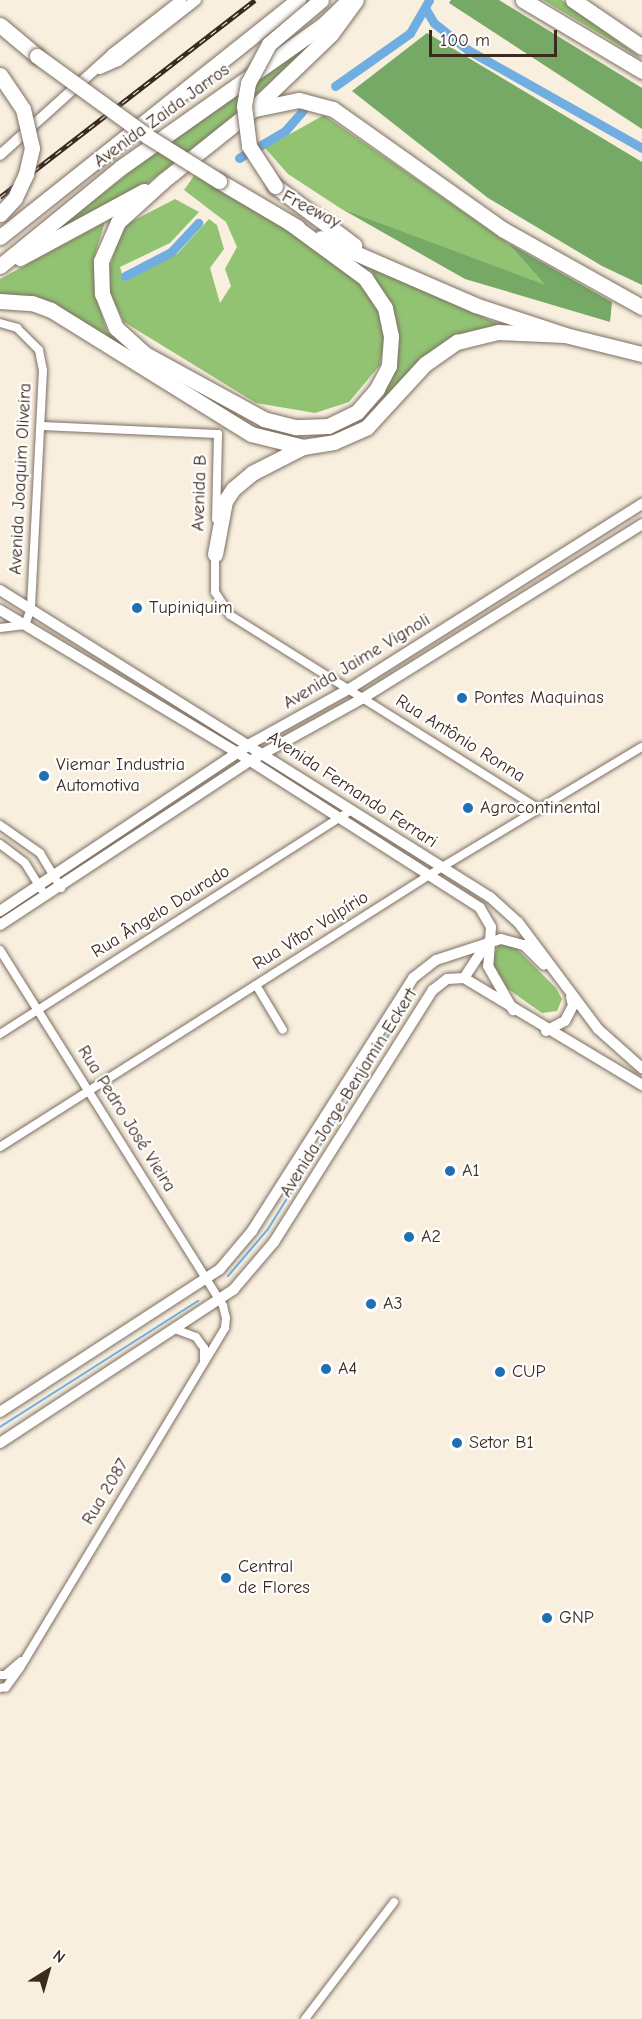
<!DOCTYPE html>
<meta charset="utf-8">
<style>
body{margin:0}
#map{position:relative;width:642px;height:2019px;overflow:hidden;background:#f8efdf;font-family:"Comic Neue",sans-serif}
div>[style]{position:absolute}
.green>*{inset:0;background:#92c373}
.forest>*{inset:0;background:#75a965}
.stream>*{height:2px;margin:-1px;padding:0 1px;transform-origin:1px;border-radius:1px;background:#70aee2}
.canal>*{height:9px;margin:-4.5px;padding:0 4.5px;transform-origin:4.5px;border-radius:4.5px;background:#70aee2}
.roads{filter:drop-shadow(0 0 2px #7d6f62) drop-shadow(0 0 2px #7d6f62)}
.minor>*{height:8px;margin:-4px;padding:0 4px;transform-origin:4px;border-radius:4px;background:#fff}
.tertiary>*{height:10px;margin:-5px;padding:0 5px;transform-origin:5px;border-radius:5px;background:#fff}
.secondary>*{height:10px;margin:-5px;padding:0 5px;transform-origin:5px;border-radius:5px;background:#fff}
.motorway>*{height:15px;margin:-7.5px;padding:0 7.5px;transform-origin:7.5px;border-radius:7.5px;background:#fff}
.rail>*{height:4.5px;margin-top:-2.25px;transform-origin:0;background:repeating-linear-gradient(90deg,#fff 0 7px,#3b2a1e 0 14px);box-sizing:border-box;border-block:2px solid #3b2a1e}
.bridges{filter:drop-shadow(0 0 2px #7d6f62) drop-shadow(0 0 2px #7d6f62)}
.motorway-bridge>*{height:15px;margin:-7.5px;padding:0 7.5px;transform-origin:7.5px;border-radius:7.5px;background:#fff}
.dots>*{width:16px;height:16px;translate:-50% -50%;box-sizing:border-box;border:3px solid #fff;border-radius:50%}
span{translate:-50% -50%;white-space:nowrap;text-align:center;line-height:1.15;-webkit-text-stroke:4.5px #fff;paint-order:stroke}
.street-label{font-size:18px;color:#3b2a1e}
.poi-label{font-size:18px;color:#3b2a1e}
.left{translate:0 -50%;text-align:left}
.north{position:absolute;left:18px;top:1941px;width:60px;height:60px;-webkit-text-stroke:4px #fff;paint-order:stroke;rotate:37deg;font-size:16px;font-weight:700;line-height:24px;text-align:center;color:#3b2a1e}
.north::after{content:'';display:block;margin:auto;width:21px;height:27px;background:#3b2a1e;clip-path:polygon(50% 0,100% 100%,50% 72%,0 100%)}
.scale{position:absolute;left:429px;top:30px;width:128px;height:27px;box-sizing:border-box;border:3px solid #3b2a1e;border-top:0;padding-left:8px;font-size:18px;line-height:21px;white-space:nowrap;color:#3b2a1e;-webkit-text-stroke:4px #fff;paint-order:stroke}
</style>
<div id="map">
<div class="green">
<div style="clip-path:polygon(543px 0,562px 0,642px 59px)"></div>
<div style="clip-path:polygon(321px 35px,225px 124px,141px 188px,43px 241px,135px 168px)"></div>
<div style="clip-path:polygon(324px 115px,508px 243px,546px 286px,340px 208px,288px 174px,265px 148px)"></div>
<div style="clip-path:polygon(196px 173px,289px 229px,358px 279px,379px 309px,385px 337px,380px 365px,349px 402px,315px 413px,256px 403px,124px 322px,110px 294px,110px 266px,123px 226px,175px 199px,199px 212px,170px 243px,120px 267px,124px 281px,177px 254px,209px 219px,217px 225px,224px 249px,210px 268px,220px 303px,231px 286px,225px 269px,237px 247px,226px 222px,184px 190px)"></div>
<div style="clip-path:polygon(105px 222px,94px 258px,95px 294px,107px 331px,129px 352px,0 294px,0 279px)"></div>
<div style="clip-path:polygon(369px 266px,499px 324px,454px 336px,381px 404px,397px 356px,395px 317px)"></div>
<div style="clip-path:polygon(498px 944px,513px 945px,556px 988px,562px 999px,557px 1011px,542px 1013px,508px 989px,492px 963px)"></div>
</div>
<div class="forest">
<div style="clip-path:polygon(451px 0,499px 0,642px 88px,642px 129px,449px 3px)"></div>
<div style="clip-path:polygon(427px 33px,642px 162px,642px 285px,602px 266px,488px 198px,352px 91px)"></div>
<div style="clip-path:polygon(340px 208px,545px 285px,508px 243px,612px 302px,610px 322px,465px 279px)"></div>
</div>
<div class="stream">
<div style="left:228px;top:1276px;width:62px;rotate:-49.6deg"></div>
<div style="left:268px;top:1229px;width:271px;rotate:-58.1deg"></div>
<div style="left:0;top:1427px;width:235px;rotate:-32.5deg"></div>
</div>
<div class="canal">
<div style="left:425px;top:8px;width:17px;rotate:59deg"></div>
<div style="left:434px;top:23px;width:43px;rotate:38.5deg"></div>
<div style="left:468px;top:50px;width:200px;rotate:29.4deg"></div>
<div style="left:335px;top:86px;width:92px;rotate:-35.2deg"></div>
<div style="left:410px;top:33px;width:38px;rotate:-60deg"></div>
<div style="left:239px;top:158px;width:53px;rotate:-30.4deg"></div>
<div style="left:285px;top:131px;width:28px;rotate:-49deg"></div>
<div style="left:125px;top:276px;width:52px;rotate:-27.6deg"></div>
<div style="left:171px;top:252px;width:40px;rotate:-47deg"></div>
</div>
<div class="roads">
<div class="minor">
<div style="left:0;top:323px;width:18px;rotate:16deg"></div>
<div style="left:17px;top:328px;width:31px;rotate:45deg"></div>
<div style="left:39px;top:350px;width:20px;rotate:79deg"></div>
<div style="left:43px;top:370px;width:238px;rotate:92.9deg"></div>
<div style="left:31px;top:608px;width:18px;rotate:109deg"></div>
<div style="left:25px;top:625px;width:25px;rotate:173deg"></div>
<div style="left:41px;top:426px;width:177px;rotate:2.6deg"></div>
<div style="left:218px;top:434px;width:85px;rotate:91.3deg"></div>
<div style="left:215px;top:550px;width:42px;rotate:90deg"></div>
<div style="left:215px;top:592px;width:27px;rotate:57deg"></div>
<div style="left:230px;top:615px;width:365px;rotate:32.1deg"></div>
<div style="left:0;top:825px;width:49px;rotate:35deg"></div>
<div style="left:40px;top:853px;width:41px;rotate:59deg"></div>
<div style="left:0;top:844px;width:31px;rotate:37deg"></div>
<div style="left:25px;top:863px;width:31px;rotate:58deg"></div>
<div style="left:0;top:950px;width:420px;rotate:57.9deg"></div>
<div style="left:223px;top:1306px;width:12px;rotate:76deg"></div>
<div style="left:226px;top:1318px;width:10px;rotate:96deg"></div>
<div style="left:225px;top:1328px;width:397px;rotate:121.1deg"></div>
<div style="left:20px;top:1668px;width:24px;rotate:126deg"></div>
<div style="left:6px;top:1687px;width:6px;rotate:171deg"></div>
<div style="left:256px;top:985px;width:52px;rotate:59deg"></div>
<div style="left:0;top:1034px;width:417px;rotate:-32.5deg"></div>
<div style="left:0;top:1147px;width:523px;rotate:-32.35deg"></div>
<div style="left:442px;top:867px;width:233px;rotate:-31deg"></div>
<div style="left:175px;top:1329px;width:22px;rotate:21deg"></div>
<div style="left:196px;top:1337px;width:14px;rotate:54deg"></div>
<div style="left:204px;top:1348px;width:14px;rotate:90deg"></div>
<div style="left:0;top:1675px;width:5px"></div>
<div style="left:5px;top:1675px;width:21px;rotate:-41deg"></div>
<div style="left:305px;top:2019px;width:147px;rotate:-52.7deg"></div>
</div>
<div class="tertiary">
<div style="left:0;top:590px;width:578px;rotate:32.07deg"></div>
<div style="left:490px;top:897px;width:38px;rotate:42deg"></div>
<div style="left:518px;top:922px;width:134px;rotate:53.2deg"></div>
<div style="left:598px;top:1029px;width:59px;rotate:41.6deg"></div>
<div style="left:0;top:610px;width:278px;rotate:31deg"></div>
<div style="left:238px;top:753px;width:287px;rotate:32.6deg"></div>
<div style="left:480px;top:908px;width:22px;rotate:60deg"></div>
<div style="left:491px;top:927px;width:39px;rotate:94deg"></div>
<div style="left:488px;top:966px;width:51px;rotate:60.4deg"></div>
<div style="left:0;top:911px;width:301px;rotate:-33.7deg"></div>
<div style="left:250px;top:744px;width:113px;rotate:-29.1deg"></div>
<div style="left:349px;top:689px;width:347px;rotate:-32.3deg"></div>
<div style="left:0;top:925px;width:299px;rotate:-33.3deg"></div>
<div style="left:250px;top:761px;width:129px;rotate:-29.1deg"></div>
<div style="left:363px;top:698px;width:329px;rotate:-31.9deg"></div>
<div style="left:464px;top:978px;width:208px;rotate:31deg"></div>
<div style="left:464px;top:978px;width:42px;rotate:-56.7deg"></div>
<div style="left:546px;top:1031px;width:21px;rotate:-28deg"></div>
<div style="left:565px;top:1021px;width:18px;rotate:-63deg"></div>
<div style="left:573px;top:1005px;width:8px;rotate:-104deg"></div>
<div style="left:0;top:1412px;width:262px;rotate:-33deg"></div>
<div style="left:220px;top:1269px;width:50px;rotate:-49.9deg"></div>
<div style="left:252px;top:1231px;width:300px;rotate:-57.5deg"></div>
<div style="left:413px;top:978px;width:29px;rotate:-38deg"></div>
<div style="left:436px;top:960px;width:68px;rotate:-17.9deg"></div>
<div style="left:501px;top:939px;width:24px;rotate:15deg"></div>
<div style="left:524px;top:945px;width:28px;rotate:45deg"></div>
<div style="left:0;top:1443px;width:280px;rotate:-33.3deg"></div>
<div style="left:234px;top:1289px;width:62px;rotate:-49.6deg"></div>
<div style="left:274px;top:1242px;width:298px;rotate:-57.8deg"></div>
<div style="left:433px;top:990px;width:18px;rotate:-38deg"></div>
<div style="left:447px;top:979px;width:17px;rotate:-3deg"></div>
</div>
<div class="secondary">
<div style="left:100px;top:69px;width:20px;rotate:-24deg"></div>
<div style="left:118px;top:61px;width:99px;rotate:-38deg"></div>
<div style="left:0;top:155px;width:151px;rotate:-42deg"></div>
<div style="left:112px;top:54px;width:88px;rotate:-38deg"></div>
</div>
<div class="motorway">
<div style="left:523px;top:0;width:139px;rotate:30.8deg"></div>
<div style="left:573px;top:0;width:83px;rotate:34.3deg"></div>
<div style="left:0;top:25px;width:48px;rotate:40deg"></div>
<div style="left:255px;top:109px;width:45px;rotate:-11.6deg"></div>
<div style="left:299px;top:100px;width:35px;rotate:15deg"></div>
<div style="left:333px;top:109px;width:209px;rotate:35.3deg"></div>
<div style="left:504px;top:230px;width:158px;rotate:29.2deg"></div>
<div style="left:219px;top:181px;width:91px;rotate:30.5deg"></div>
<div style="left:275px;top:186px;width:99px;rotate:36.8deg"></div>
<div style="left:290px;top:223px;width:93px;rotate:36.3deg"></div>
<div style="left:365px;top:278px;width:36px;rotate:56deg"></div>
<div style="left:385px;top:308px;width:29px;rotate:78deg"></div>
<div style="left:391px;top:336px;width:30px;rotate:94deg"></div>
<div style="left:389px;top:366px;width:26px;rotate:118deg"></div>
<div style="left:377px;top:389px;width:30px;rotate:131deg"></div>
<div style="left:357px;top:412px;width:32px;rotate:154deg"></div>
<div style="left:328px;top:426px;width:33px;rotate:178deg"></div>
<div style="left:295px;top:427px;width:32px;rotate:-166deg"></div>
<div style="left:264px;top:419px;width:136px;rotate:-151.4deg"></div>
<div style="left:145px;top:354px;width:39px;rotate:-138deg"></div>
<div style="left:116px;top:328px;width:37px;rotate:-112deg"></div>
<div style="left:102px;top:294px;width:33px;rotate:-92deg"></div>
<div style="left:101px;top:261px;width:43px;rotate:-66.4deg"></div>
<div style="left:118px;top:222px;width:61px;rotate:-42.3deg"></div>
<div style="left:163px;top:181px;width:114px;rotate:-38.6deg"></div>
<div style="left:252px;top:110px;width:110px;rotate:-43.9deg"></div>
<div style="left:331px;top:34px;width:42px;rotate:-53.7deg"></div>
<div style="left:0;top:237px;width:381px;rotate:-38.5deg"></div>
<div style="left:321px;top:238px;width:168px;rotate:23.5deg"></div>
<div style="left:475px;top:305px;width:95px;rotate:18.4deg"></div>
<div style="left:565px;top:335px;width:79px;rotate:13.9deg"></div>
<div style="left:20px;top:258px;width:141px;rotate:-28.4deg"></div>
<div style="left:0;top:266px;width:155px;rotate:-39.2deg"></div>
<div style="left:120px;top:168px;width:248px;rotate:-35.2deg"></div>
<div style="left:323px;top:25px;width:29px;rotate:-44deg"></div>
<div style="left:0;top:301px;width:32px;rotate:4deg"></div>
<div style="left:32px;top:303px;width:20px;rotate:20deg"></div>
<div style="left:51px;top:310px;width:235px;rotate:31.8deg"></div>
<div style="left:251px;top:434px;width:54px;rotate:14deg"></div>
<div style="left:303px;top:447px;width:31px;rotate:-9deg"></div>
<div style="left:334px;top:442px;width:36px;rotate:-24deg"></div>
<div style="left:367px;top:427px;width:86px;rotate:-47.4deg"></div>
<div style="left:425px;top:364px;width:39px;rotate:-35deg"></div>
<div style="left:457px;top:342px;width:42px;rotate:-13.7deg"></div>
<div style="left:498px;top:332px;width:67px;rotate:2.6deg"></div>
<div style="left:215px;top:554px;width:54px;rotate:-79.3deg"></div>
<div style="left:225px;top:501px;width:14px;rotate:-56deg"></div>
<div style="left:233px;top:489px;width:25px;rotate:-40deg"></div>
<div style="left:252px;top:473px;width:57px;rotate:-27deg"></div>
</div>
</div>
<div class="rail">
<div style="left:0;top:197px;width:322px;rotate:-37.7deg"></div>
</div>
<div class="bridges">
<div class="motorway-bridge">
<div style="left:37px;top:56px;width:136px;rotate:36deg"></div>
<div style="left:147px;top:136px;width:85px;rotate:32deg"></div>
<div style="left:0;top:75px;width:41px;rotate:55.9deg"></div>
<div style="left:23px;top:109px;width:40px;rotate:77deg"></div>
<div style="left:32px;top:148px;width:27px;rotate:103deg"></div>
<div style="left:26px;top:174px;width:26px;rotate:115deg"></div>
<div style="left:15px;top:198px;width:22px;rotate:133deg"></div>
<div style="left:275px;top:186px;width:48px;rotate:-123deg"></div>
<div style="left:249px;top:146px;width:40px;rotate:-97.1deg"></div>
<div style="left:244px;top:106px;width:23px;rotate:-80deg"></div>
<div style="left:248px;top:83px;width:44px;rotate:-61.7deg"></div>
<div style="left:269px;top:44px;width:68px;rotate:-40.2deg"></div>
</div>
</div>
<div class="dots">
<div style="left:137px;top:608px;background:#1f6fb2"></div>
<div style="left:462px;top:698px;background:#1f6fb2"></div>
<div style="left:44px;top:776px;background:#1f6fb2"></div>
<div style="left:468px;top:808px;background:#1f6fb2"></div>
<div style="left:450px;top:1171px;background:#1f6fb2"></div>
<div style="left:409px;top:1237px;background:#1f6fb2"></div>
<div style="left:371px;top:1304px;background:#1f6fb2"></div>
<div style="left:326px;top:1369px;background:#1f6fb2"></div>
<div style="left:500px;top:1372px;background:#1f6fb2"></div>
<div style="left:457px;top:1443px;background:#1f6fb2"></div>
<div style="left:226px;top:1578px;background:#1f6fb2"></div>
<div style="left:547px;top:1618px;background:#1f6fb2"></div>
</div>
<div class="street-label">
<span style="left:162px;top:116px;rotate:-36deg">Avenida Zaida Jarros</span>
<span style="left:311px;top:210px;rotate:27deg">Freeway</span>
<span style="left:21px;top:479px;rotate:-87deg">Avenida Joaquim Oliveira</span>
<span style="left:200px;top:493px;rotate:-88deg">Avenida B</span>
<span style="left:357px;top:662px;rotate:-31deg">Avenida Jaime Vignoli</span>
<span style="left:460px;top:739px;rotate:32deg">Rua Antônio Ronna</span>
<span style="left:352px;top:790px;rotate:33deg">Avenida Fernando Ferrari</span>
<span style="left:161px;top:912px;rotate:-32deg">Rua Ângelo Dourado</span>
<span style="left:311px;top:931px;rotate:-32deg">Rua Vítor Valpírio</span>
<span style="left:349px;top:1093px;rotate:-58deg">Avenida Jorge Benjamin Eckert</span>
<span style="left:126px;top:1119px;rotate:58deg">Rua Pedro José Vieira</span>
<span style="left:106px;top:1492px;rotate:-59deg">Rua 2087</span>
</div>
<div class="poi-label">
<span class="left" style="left:149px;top:608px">Tupiniquim</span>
<span class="left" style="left:474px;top:698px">Pontes Maquinas</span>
<span class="left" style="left:56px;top:776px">Viemar Industria<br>Automotiva</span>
<span class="left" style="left:480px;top:808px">Agrocontinental</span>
<span class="left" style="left:462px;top:1171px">A1</span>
<span class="left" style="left:421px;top:1237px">A2</span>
<span class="left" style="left:383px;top:1304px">A3</span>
<span class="left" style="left:338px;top:1369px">A4</span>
<span class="left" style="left:512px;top:1372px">CUP</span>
<span class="left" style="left:469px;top:1443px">Setor B1</span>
<span class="left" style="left:238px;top:1578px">Central<br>de Flores</span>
<span class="left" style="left:559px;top:1618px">GNP</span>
</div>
<div class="north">N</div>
<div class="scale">100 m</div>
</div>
